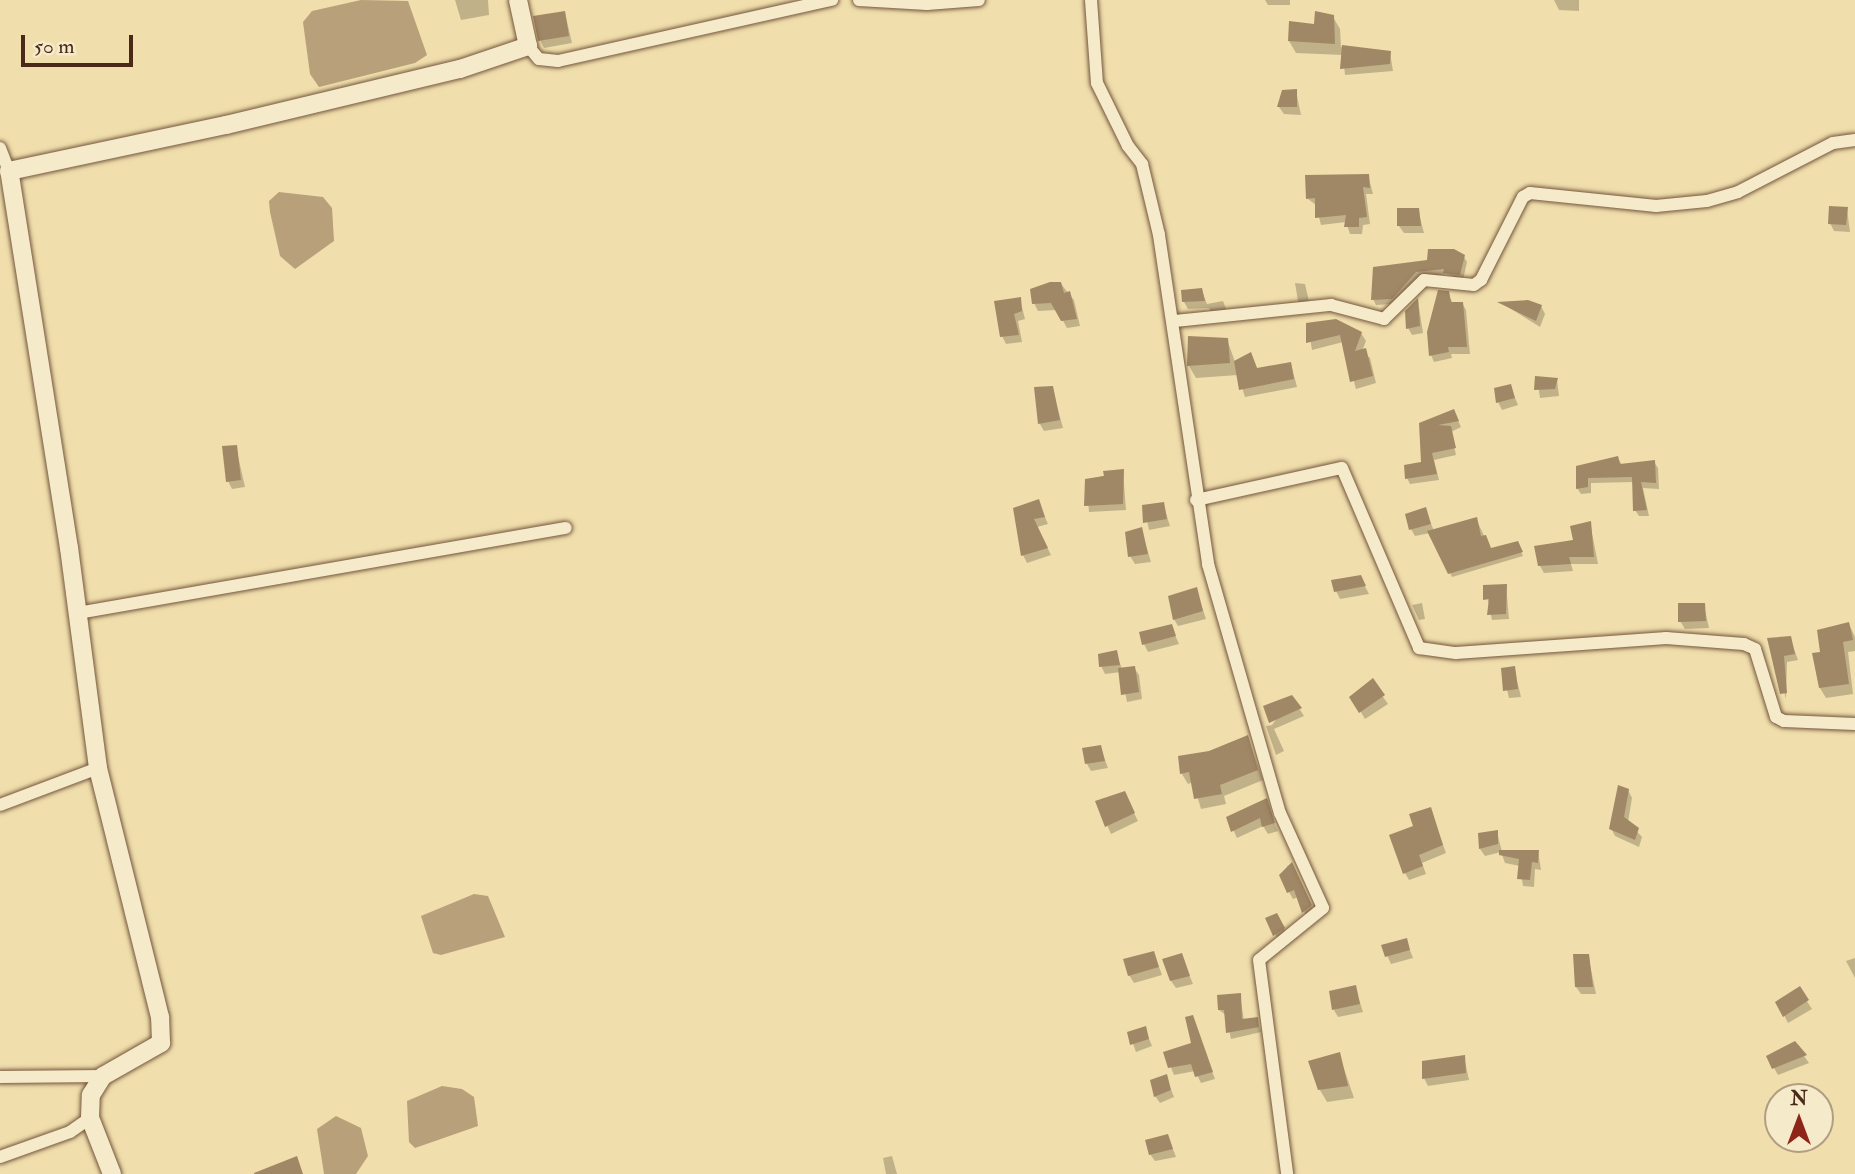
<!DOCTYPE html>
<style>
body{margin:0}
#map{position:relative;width:1855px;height:1174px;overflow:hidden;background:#f0deac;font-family:"IM FELL Double Pica",serif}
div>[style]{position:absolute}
.water>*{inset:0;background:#b8a07a}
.shadow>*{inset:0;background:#0003}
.building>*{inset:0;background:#a08765}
.roads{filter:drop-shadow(0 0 2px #74563d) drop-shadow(0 0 2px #74563d)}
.street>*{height:12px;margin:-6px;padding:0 6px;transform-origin:6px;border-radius:6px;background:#f5eac9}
.secondary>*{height:18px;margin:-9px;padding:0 9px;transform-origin:9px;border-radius:9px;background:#f5eac9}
span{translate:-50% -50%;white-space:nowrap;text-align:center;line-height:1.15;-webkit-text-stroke:5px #f5eac9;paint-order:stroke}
.north{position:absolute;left:1764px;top:1083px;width:70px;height:70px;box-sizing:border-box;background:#f5eac9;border:2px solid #b19d82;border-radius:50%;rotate:0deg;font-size:19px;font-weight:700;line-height:28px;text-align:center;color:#4a2918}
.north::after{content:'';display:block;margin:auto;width:24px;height:32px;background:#8f2418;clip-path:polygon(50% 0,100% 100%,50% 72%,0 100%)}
.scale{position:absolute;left:21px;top:35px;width:112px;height:32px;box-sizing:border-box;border:4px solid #4a2918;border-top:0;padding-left:9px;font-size:21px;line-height:24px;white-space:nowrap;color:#4a2918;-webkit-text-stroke:5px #f5eac9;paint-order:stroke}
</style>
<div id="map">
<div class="water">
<div style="clip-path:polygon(361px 0,408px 1px,427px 55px,415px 63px,319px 87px,310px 74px,303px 22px,312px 11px)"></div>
<div style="clip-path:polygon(279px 192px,323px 197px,332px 208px,334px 241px,295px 269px,280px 256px,270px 212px,269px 201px)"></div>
<div style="clip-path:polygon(474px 894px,488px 896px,505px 937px,441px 955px,433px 953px,421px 916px)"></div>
<div style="clip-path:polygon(442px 1086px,462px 1089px,474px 1097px,478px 1126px,415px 1148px,409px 1142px,407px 1101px)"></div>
<div style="clip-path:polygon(336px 1116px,361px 1128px,368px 1156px,356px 1174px,324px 1174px,317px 1129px)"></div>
</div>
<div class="shadow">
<div style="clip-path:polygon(455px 0,488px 0,489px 15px,461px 20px)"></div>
<div style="clip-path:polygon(1265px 0,1290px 0,1290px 5px,1268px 5px)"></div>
<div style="clip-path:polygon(1554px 0,1579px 0,1579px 11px,1559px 10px)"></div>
<div style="clip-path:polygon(565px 13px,572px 43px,544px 48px,540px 40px)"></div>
<div style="clip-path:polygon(1333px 17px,1340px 29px,1341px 47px,1390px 53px,1393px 71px,1345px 75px,1343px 55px,1296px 53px,1289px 41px)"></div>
<div style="clip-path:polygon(1296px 91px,1301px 115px,1284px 114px,1279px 107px)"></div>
<div style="clip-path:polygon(1368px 175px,1373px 194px,1366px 194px,1370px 224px,1363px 225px,1362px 234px,1350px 234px,1346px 222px,1321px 225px,1316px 205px,1308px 199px)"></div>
<div style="clip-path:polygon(1847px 209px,1850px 232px,1834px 231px,1830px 223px)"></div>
<div style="clip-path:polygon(1418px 210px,1424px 233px,1404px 233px,1399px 226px)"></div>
<div style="clip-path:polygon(1464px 257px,1467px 262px,1463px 280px,1446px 274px,1419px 277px,1395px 304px,1376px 305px,1373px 299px,1374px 268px)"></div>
<div style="clip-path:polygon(1295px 283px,1305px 284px,1310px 306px,1299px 307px)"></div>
<div style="clip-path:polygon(1061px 284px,1074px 300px,1080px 326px,1067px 328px,1057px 310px,1038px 311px,1034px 303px)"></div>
<div style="clip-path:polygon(1201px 289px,1207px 304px,1223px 301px,1228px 314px,1213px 316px,1209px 308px,1188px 309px,1184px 302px)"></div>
<div style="clip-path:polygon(1448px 293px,1453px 304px,1462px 303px,1466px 310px,1470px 354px,1451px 354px,1452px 358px,1434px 362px,1431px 355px)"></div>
<div style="clip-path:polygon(1020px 299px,1025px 319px,1018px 321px,1022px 342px,1006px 344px,1002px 336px)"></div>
<div style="clip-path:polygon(1418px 301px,1423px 333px,1412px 335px,1408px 328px)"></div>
<div style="clip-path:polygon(1500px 302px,1541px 306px,1545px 314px,1540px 327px)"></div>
<div style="clip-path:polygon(1308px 325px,1361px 333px,1366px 341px,1362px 351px,1370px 358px,1376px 383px,1356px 389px,1343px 342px,1312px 350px)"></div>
<div style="clip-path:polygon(1190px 338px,1227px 339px,1235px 362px,1251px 355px,1258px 370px,1291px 364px,1297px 387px,1245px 397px,1238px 375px,1196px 378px,1189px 366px)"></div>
<div style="clip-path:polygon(1537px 378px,1557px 380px,1559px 396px,1540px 398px)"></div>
<div style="clip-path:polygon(1510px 386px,1518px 405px,1502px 410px,1498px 402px)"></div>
<div style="clip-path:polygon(1052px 388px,1063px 428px,1044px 431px,1040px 424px)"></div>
<div style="clip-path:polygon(1457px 418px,1461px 427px,1451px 432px,1456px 455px,1434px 460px,1439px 480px,1410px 484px,1407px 478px,1422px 464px,1421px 425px)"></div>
<div style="clip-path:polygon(236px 447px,245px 487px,232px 489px,228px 481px)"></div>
<div style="clip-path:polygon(1618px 458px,1622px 465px,1654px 462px,1658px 468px,1659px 489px,1643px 488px,1649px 516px,1639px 516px,1635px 510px,1634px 482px,1591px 483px,1591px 493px,1581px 494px,1577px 488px,1577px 467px)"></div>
<div style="clip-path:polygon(1123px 471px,1126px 510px,1089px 512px,1086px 480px)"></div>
<div style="clip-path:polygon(1038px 501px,1048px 524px,1037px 527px,1051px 555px,1027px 563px,1023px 555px)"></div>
<div style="clip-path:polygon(1163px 504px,1170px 526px,1149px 530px,1144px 506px)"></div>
<div style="clip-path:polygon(1425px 509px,1434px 531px,1476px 519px,1491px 550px,1517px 543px,1523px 556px,1452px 577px,1430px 533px,1415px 536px,1411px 529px)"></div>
<div style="clip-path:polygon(1590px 523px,1598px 564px,1571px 564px,1573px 571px,1544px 573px,1540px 566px,1575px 542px)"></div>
<div style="clip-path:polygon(1141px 529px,1151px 562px,1135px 564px,1130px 556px)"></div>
<div style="clip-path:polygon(1360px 577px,1369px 594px,1340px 599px,1336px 591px)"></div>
<div style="clip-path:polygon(1506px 585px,1509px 619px,1492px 620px,1485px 587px)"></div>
<div style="clip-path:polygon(1196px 589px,1206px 619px,1178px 626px,1174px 619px)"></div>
<div style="clip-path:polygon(1422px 603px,1425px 619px,1419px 620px,1412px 605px)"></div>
<div style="clip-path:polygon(1704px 605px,1709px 628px,1685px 629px,1680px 621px)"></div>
<div style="clip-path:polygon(1849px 624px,1855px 637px,1855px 651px,1848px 652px,1853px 694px,1826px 698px,1820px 688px,1822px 654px)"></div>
<div style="clip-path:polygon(1171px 626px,1179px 644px,1148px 652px,1144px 644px)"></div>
<div style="clip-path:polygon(1790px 638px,1798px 660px,1787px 662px,1786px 699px,1770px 639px)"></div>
<div style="clip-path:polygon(1116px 652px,1122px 669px,1134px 668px,1139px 675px,1142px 699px,1127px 702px,1121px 672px,1105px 674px,1101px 666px)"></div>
<div style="clip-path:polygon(1514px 668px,1521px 697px,1509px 698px,1502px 669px)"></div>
<div style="clip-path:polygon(1372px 681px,1388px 704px,1365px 719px,1352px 697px)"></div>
<div style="clip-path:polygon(1292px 697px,1304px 716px,1274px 729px,1284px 751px,1276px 755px,1266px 726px,1272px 725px)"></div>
<div style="clip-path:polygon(1248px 737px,1263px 780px,1224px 796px,1226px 804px,1201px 809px,1193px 782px,1188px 784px,1182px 774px,1180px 758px,1210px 753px)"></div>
<div style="clip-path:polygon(1100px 747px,1108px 768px,1091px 771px,1087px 764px)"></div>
<div style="clip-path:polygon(1628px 790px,1632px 798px,1628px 822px,1642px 837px,1639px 847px,1615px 836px,1611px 828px)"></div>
<div style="clip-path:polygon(1128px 801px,1138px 821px,1111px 834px,1097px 802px)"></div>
<div style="clip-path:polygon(1267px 809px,1278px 831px,1268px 834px,1263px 826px,1237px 838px,1228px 818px)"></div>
<div style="clip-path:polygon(1430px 809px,1446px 853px,1422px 863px,1426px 874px,1409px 880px,1405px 873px,1416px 827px)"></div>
<div style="clip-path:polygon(1497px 832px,1502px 852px,1538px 851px,1541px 870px,1535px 869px,1534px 887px,1523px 886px,1520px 866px,1505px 863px,1501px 852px,1485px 856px,1480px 849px)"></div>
<div style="clip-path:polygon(1292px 864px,1315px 914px,1308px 920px,1298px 897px,1293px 899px,1289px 892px,1287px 866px)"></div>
<div style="clip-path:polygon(1277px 915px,1288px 936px,1279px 942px,1268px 919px)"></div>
<div style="clip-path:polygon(1406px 940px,1413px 958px,1391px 964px,1383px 946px)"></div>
<div style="clip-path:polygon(1154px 953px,1162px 975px,1134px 983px,1129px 975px)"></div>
<div style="clip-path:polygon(1181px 955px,1193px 984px,1176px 988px,1171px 981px)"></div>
<div style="clip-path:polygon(1588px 955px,1596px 994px,1581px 994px,1576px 987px)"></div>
<div style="clip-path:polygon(1855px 958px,1855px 978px,1846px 961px)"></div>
<div style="clip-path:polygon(1355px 987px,1363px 1012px,1338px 1017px,1334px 1010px)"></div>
<div style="clip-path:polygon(1799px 989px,1812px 1009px,1788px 1023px,1778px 1003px)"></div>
<div style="clip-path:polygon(1240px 995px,1244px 1020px,1257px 1019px,1261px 1032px,1231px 1039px,1226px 1015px,1219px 1010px)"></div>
<div style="clip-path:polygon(1192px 1017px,1215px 1079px,1201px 1083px,1195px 1071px,1174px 1075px,1165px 1053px,1193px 1044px)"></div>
<div style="clip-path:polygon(1145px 1029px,1152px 1046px,1136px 1052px,1129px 1033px)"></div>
<div style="clip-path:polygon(1795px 1043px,1809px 1063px,1778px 1075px,1768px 1057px)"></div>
<div style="clip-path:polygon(1339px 1054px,1354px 1098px,1327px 1102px,1320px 1090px)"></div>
<div style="clip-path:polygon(1464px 1057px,1469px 1080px,1428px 1086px,1424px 1078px)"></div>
<div style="clip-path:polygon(1166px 1077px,1174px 1097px,1160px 1103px,1155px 1096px)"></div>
<div style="clip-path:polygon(1168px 1136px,1176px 1157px,1155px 1161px,1150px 1154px)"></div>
<div style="clip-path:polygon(892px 1156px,897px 1174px,886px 1174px,883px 1158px)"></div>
</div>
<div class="building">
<div style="clip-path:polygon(565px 11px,569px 36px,538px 41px,533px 16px)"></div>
<div style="clip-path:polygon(1315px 11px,1334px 15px,1335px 44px,1288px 41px,1289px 21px,1314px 24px)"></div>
<div style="clip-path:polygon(1342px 45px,1391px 51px,1390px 64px,1340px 69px)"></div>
<div style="clip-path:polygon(1297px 89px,1297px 107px,1277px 107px,1282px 90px)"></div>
<div style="clip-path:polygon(1369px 174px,1370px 188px,1363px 187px,1367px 217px,1359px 218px,1359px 227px,1344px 227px,1346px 215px,1315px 218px,1315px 198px,1306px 199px,1305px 175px)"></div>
<div style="clip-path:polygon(1829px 206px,1848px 207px,1846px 225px,1828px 224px)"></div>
<div style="clip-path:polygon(1397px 208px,1419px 208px,1421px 226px,1397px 226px)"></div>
<div style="clip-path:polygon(1428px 249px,1454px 249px,1465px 255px,1460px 275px,1443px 273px,1444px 269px,1416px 272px,1392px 299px,1371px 300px,1373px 267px,1427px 260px)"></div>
<div style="clip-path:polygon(1050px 282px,1061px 282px,1064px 293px,1070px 291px,1077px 319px,1061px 321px,1051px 303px,1032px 304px,1030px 289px)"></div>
<div style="clip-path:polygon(1202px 288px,1205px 301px,1182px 302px,1181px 290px)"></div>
<div style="clip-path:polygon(1438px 290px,1449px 291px,1451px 302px,1463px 302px,1467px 347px,1448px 347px,1449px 352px,1429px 356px,1427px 332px)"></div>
<div style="clip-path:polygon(1021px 297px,1022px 311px,1014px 314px,1019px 335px,1000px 337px,994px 301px)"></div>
<div style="clip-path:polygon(1418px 298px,1420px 326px,1406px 329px,1405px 311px)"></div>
<div style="clip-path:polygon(1528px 300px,1542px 305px,1536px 321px,1497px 302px)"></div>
<div style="clip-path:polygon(1336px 319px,1362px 332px,1355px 351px,1366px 348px,1373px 376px,1350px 382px,1340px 335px,1306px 343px,1306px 323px)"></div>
<div style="clip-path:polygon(1188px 336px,1228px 338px,1230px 363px,1187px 366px)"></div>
<div style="clip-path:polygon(1251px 352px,1257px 368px,1291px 362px,1294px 379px,1239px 390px,1234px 361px)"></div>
<div style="clip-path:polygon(1535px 376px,1558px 378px,1555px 389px,1534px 390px)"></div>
<div style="clip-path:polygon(1511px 384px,1515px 398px,1496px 403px,1494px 388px)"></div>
<div style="clip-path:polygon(1053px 386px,1060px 420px,1038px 424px,1034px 387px)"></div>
<div style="clip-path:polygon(1454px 409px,1459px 421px,1438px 425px,1451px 426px,1456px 448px,1432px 453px,1437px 474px,1405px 479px,1404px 465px,1421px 462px,1419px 423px)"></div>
<div style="clip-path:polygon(237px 445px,241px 480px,226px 482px,222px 446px)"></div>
<div style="clip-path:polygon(1618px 456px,1620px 464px,1655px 460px,1656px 483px,1641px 482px,1647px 510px,1633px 511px,1632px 477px,1588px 478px,1588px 487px,1576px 489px,1576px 466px)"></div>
<div style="clip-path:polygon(1124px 469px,1123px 504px,1084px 506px,1085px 479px,1104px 476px,1103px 471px)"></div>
<div style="clip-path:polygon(1039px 499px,1045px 517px,1034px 519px,1048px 548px,1021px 556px,1013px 508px)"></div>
<div style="clip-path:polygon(1164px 502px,1167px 519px,1143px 523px,1142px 505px)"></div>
<div style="clip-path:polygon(1426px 507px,1431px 524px,1409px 530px,1405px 514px)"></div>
<div style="clip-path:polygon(1477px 517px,1481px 536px,1486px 535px,1491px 548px,1518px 541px,1523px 552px,1448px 574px,1427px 531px)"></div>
<div style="clip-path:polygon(1591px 521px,1594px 557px,1569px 557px,1571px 564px,1538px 566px,1534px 546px,1573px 540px,1570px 526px)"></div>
<div style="clip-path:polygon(1142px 527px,1148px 554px,1128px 557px,1125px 532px)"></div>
<div style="clip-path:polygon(1361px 575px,1366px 586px,1334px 592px,1331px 580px)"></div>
<div style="clip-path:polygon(1507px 584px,1506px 614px,1487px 615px,1489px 599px,1483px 600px,1483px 585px)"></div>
<div style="clip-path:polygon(1197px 587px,1203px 611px,1173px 620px,1168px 596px)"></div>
<div style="clip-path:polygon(1678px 603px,1705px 603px,1706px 621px,1678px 622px)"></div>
<div style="clip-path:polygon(1849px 622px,1853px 640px,1843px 642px,1849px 684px,1819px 688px,1812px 653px,1820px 652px,1817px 630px)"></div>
<div style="clip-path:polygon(1172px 624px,1176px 636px,1142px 645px,1139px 632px)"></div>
<div style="clip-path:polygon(1791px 636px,1795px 654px,1784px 656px,1787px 693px,1780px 694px,1767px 638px)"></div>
<div style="clip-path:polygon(1117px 650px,1120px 665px,1099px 667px,1098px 654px)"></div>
<div style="clip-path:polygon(1135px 666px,1139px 692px,1121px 695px,1118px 668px)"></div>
<div style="clip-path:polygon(1515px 666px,1518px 689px,1503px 691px,1501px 668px)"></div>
<div style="clip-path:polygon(1373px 678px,1385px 695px,1359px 713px,1349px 697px)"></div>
<div style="clip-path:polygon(1292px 695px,1302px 708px,1269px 723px,1263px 706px)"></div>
<div style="clip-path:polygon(1248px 735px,1258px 770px,1220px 785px,1222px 794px,1194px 799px,1189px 772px,1180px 774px,1178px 756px,1209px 751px)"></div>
<div style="clip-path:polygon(1101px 745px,1105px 761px,1085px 764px,1082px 748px)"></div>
<div style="clip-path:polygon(1618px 785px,1629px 789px,1624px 817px,1639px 828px,1635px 840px,1609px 829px)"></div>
<div style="clip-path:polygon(1125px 791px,1135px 813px,1105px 827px,1095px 801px)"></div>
<div style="clip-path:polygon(1267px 798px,1275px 823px,1262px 827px,1260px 818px,1231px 832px,1226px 817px)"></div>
<div style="clip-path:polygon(1431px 807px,1443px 845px,1419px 855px,1423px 866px,1403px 874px,1389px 835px,1413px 826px,1409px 814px)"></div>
<div style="clip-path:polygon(1498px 830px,1498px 844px,1479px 849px,1478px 833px)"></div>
<div style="clip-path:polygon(1499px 850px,1539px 850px,1538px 863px,1532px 862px,1530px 880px,1517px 879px,1519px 859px,1499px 855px)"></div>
<div style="clip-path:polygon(1292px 862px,1312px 905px,1302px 913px,1294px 890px,1287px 893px,1279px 875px)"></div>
<div style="clip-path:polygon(1277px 913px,1285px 928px,1273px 936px,1265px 918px)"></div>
<div style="clip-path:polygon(1407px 938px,1410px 950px,1385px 957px,1381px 945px)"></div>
<div style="clip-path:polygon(1154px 951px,1159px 967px,1128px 976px,1123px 959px)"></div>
<div style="clip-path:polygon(1182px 953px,1190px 976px,1170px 981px,1162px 959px)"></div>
<div style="clip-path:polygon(1573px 954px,1589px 954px,1593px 987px,1575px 987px)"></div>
<div style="clip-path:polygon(1356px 985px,1360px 1004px,1332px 1010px,1329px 991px)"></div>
<div style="clip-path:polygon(1800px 986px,1809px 1000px,1783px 1017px,1775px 1002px)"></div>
<div style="clip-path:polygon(1241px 993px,1242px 1019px,1258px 1017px,1259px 1027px,1226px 1033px,1224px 1010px,1218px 1010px,1217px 995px)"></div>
<div style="clip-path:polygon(1193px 1015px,1213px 1072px,1195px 1077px,1191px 1064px,1168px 1068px,1163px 1052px,1191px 1043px,1185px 1017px)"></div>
<div style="clip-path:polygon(1146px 1026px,1149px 1039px,1130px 1045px,1127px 1032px)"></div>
<div style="clip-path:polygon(1795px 1041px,1807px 1055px,1772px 1069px,1766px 1056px)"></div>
<div style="clip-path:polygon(1340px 1052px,1348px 1086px,1318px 1090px,1308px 1061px)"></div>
<div style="clip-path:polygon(1465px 1055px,1466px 1073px,1422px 1079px,1422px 1061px)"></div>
<div style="clip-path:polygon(1167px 1074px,1171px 1090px,1154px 1097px,1150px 1080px)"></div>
<div style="clip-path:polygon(1168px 1134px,1173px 1149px,1149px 1155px,1145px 1140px)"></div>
<div style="clip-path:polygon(297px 1156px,303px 1174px,254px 1174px,254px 1173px)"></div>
</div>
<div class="roads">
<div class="street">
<div style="left:859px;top:0;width:68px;rotate:3.4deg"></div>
<div style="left:927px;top:4px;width:52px;rotate:-4.4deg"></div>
<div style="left:1091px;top:0;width:83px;rotate:85.9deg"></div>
<div style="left:1097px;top:83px;width:70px;rotate:63.8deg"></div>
<div style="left:1128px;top:146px;width:23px;rotate:52deg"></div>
<div style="left:1142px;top:164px;width:73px;rotate:76.5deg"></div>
<div style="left:1159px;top:235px;width:333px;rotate:81.5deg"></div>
<div style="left:1208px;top:564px;width:259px;rotate:73.9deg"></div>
<div style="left:1280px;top:813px;width:104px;rotate:65.6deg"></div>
<div style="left:1323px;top:908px;width:82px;rotate:140.9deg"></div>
<div style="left:1259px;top:960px;width:216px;rotate:82.5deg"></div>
<div style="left:528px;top:46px;width:17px;rotate:50deg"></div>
<div style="left:539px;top:59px;width:19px;rotate:6deg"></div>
<div style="left:558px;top:61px;width:281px;rotate:-12.6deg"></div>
<div style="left:0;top:148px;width:25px;rotate:69deg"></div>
<div style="left:1175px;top:321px;width:157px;rotate:-5.9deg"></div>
<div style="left:1331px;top:305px;width:55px;rotate:14.8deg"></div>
<div style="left:1384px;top:319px;width:56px;rotate:-44.3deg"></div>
<div style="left:1424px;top:280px;width:50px;rotate:5.7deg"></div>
<div style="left:1474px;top:285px;width:9px;rotate:-36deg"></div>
<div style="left:1481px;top:280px;width:93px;rotate:-63.2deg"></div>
<div style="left:1523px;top:197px;width:8px;rotate:-30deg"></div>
<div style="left:1530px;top:193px;width:127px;rotate:5.9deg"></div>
<div style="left:1656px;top:206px;width:51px;rotate:-5.6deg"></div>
<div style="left:1707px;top:201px;width:32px;rotate:-16deg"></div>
<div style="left:1738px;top:192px;width:107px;rotate:-27.3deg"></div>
<div style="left:1833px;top:143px;width:22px;rotate:-8deg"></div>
<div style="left:1196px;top:500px;width:149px;rotate:-12.4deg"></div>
<div style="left:1342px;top:468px;width:196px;rotate:66.8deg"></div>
<div style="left:1419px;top:648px;width:37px;rotate:8deg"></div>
<div style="left:1456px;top:653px;width:211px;rotate:-4.1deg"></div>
<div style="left:1666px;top:638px;width:78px;rotate:4.4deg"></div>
<div style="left:1744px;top:644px;width:12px;rotate:24deg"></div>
<div style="left:1755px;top:649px;width:71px;rotate:72.8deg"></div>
<div style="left:1776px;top:717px;width:9px;rotate:27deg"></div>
<div style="left:1784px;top:721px;width:71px;rotate:2.4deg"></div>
<div style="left:78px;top:613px;width:495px;rotate:-9.9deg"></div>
<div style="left:0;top:805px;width:105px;rotate:-20.7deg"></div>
<div style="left:0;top:1077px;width:103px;rotate:-0.6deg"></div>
<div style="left:0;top:1157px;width:74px;rotate:-19.7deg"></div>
<div style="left:70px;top:1132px;width:24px;rotate:-35deg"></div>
</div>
<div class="secondary">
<div style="left:112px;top:1174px;width:60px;rotate:-111.4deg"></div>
<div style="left:90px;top:1118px;width:23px;rotate:-88deg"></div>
<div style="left:91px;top:1095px;width:22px;rotate:-58deg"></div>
<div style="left:103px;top:1076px;width:67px;rotate:-29.6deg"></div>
<div style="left:161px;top:1043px;width:26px;rotate:-92deg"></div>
<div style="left:160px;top:1017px;width:257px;rotate:-104deg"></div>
<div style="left:98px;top:768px;width:222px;rotate:-97.5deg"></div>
<div style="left:69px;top:548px;width:382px;rotate:-99deg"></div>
<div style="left:9px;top:171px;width:222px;rotate:-12deg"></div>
<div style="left:226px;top:125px;width:241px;rotate:-13.5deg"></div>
<div style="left:460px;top:69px;width:72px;rotate:-18.7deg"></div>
<div style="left:528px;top:46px;width:47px;rotate:-102.3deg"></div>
</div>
</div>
<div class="north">N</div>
<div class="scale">50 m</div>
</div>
